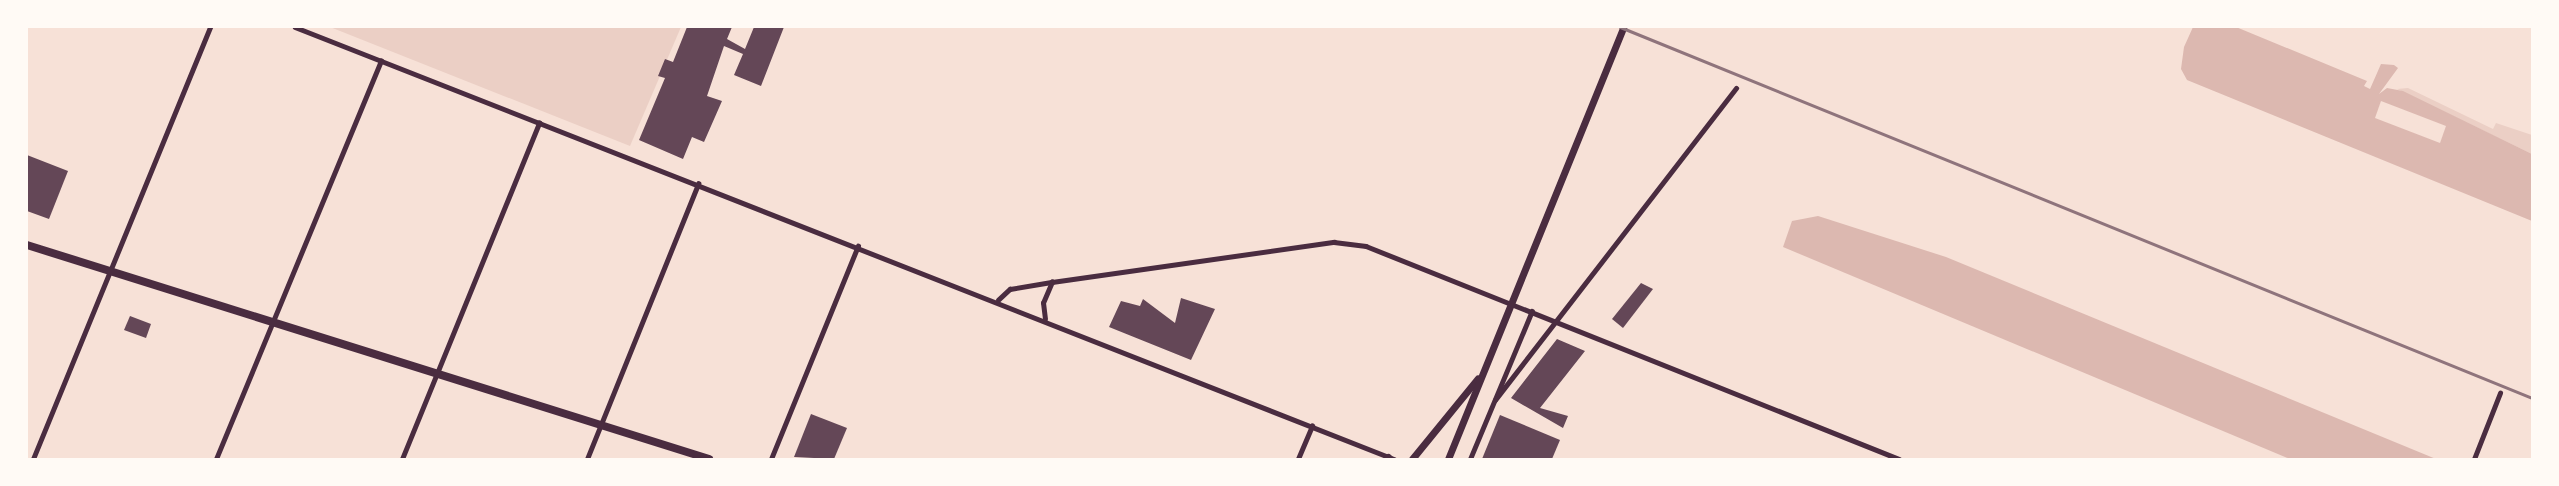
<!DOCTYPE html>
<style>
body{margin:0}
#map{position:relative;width:2559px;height:486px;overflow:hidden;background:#f7e1d7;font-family:"PT Sans",sans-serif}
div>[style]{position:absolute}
.green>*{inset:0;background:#ebcfc5}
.water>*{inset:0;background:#dcb8b0}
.pier>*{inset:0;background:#f7e1d7}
.building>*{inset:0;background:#644757}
.minor>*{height:4.5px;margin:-2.25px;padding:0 2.25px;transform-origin:2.25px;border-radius:2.25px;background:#4a2c40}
.secondary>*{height:7px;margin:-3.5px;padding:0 3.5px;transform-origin:3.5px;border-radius:3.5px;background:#4a2c40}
.primary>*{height:8px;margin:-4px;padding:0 4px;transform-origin:4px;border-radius:4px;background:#4a2c40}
.rail>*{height:3px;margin:-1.5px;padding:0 1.5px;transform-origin:1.5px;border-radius:1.5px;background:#8f747c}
span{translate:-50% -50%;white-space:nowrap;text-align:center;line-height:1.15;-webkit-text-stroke:4.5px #fffaf5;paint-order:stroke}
.frame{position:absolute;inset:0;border:28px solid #fffaf5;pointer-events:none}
</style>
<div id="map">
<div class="green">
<div style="clip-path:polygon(330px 27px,681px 27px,630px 146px)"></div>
<div style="clip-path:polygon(2408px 88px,2493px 129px,2496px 123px,2532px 135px,2532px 154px,2397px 89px)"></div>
</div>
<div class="water">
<div style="clip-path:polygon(2193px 27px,2236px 27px,2367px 81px,2364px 86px,2370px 89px,2381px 64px,2394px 65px,2398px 68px,2379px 94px,2387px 88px,2403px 91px,2532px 154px,2532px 221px,2187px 80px,2181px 69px,2184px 47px)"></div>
<div style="clip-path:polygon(1818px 216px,1946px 257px,2436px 459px,2290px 459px,1783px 247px,1792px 221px)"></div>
</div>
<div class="pier">
<div style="clip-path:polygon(2381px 101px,2446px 126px,2440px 143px,2375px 118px)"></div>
</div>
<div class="building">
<div style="clip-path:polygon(687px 27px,732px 27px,727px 39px,745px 49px,754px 27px,784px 27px,761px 86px,734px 75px,743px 54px,724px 46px,707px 96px,722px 101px,704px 142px,692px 137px,683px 159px,639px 140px,665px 78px,658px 76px,665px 59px,673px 62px)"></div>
<div style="clip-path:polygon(27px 155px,68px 171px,49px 219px,27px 211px)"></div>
<div style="clip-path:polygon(1641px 283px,1653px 289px,1623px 328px,1612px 319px)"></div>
<div style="clip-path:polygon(1181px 298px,1215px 309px,1191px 360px,1109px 327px,1121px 301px,1140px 306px,1143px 299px,1175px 323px)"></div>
<div style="clip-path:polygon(130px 316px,151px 324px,146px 338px,124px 330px)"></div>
<div style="clip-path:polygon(1557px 339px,1585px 351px,1540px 408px,1568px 416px,1563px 428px,1511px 398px)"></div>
<div style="clip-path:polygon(811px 414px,847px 428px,834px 459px,794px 457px)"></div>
<div style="clip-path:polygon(1500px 415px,1560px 440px,1552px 459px,1482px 459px)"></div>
</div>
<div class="minor">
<div style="left:295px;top:27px;width:1181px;rotate:21.46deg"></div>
<div style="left:998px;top:300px;width:16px;rotate:-43deg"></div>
<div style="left:1010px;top:289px;width:43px;rotate:-9.5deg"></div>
<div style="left:1052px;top:282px;width:285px;rotate:-8.1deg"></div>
<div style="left:1334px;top:242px;width:32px;rotate:7deg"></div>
<div style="left:1366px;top:246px;width:574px;rotate:21.78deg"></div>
<div style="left:1045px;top:319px;width:16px;rotate:-97deg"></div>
<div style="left:1043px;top:303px;width:23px;rotate:-67deg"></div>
<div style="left:1495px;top:400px;width:394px;rotate:-52.3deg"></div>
<div style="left:33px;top:459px;width:467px;rotate:-67.7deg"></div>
<div style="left:216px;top:459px;width:431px;rotate:-67.5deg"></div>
<div style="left:402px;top:459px;width:363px;rotate:-67.8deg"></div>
<div style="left:587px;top:459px;width:297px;rotate:-68deg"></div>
<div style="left:771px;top:459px;width:230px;rotate:-67.8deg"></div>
<div style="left:1298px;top:459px;width:36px;rotate:-67deg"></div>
<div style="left:1470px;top:459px;width:160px;rotate:-67.3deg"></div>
<div style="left:2474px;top:459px;width:71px;rotate:-68.5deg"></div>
</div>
<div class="secondary">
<div style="left:1388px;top:457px;width:3px;rotate:45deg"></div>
<div style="left:1412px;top:459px;width:104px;rotate:-50.8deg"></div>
<div style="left:1448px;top:459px;width:466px;rotate:-67.9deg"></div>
</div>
<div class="primary">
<div style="left:27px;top:245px;width:715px;rotate:17.42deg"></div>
</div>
<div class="rail">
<div style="left:1620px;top:27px;width:985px;rotate:22.14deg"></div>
</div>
<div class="frame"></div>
</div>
